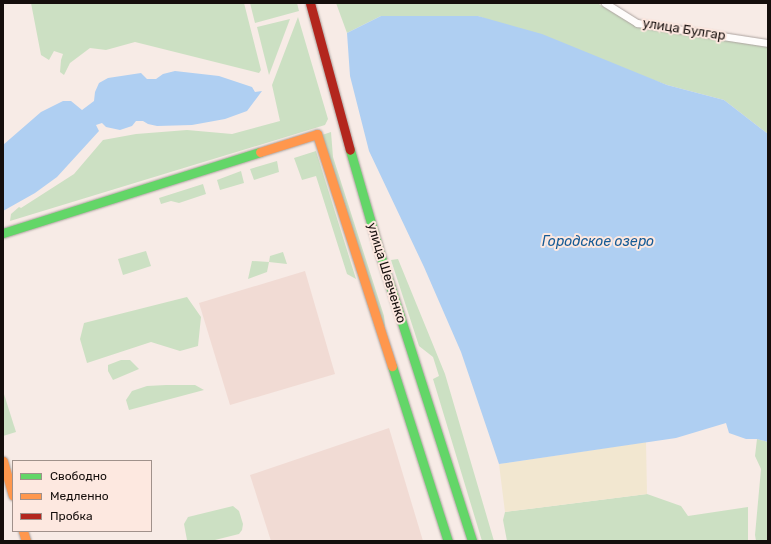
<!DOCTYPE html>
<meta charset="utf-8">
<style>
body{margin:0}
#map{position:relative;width:771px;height:544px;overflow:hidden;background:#f7ebe6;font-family:Rubik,sans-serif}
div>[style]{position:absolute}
.built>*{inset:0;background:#f1dbd4}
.green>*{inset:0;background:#cce0c3}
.sand>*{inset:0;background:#f2e7d0}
.water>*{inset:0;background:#afcff2}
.roads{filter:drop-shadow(0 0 1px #aca39f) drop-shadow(0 0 1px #aca39f)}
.street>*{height:7px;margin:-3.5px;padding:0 3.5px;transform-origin:3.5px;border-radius:3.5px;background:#fefcfb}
.fast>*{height:9px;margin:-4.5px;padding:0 4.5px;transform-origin:4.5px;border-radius:4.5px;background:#63d668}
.slow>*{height:9px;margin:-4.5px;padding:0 4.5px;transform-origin:4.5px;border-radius:4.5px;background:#ff974d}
.jam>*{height:9px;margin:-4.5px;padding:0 4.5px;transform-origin:4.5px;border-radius:4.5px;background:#b3261e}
span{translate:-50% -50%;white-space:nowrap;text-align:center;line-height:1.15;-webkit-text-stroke:4px #fde8e0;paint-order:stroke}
.street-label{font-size:13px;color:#150e0c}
.water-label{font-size:14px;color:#155a95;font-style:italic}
.frame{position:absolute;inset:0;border:4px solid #150e0c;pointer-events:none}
.legend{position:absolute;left:12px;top:460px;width:140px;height:72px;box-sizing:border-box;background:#fde8e0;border:1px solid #a0918b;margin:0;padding:5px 7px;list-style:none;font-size:12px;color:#150e0c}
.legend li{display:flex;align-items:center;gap:8px;height:20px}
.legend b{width:20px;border:1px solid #a0918b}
</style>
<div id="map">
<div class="built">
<div style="clip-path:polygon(305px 271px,335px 374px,230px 405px,199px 303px)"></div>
<div style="clip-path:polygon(389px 428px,423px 541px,271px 541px,250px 475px)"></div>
</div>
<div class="green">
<div style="clip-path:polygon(31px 3px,244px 3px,261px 70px,259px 73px,135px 42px,106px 50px,90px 48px,70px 63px,64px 75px,60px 72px,61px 60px,63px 54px,54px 51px,49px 60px,41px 55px)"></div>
<div style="clip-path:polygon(250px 3px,297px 3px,299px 11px,255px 23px)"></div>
<div style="clip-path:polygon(336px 3px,597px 3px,634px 25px,768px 46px,768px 134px,724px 100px,667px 85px,478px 16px,381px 16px,347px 33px)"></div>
<div style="clip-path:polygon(298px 17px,328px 119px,325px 125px,10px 221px,11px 214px,19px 207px,21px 208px,74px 174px,103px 140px,136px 134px,187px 130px,232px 134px,280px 121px,272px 85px)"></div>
<div style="clip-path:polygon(290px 19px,269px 75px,257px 27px)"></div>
<div style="clip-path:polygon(331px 132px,333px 157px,384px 316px,385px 326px,383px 327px,322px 135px)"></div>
<div style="clip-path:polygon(316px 151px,356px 279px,347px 274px,316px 176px,302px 180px,294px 158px)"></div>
<div style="clip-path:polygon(277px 161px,279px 172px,254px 180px,250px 169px)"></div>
<div style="clip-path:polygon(241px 171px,244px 183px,220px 190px,217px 180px)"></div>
<div style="clip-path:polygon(203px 184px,206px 194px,179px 203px,171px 201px,161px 204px,159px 198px)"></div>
<div style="clip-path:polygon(146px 251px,151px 266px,123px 275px,118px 259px)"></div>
<div style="clip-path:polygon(283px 252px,287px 264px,269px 262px,267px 272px,248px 279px,252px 261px,269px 262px,270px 256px)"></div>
<div style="clip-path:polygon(398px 259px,445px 374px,494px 541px,482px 541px,433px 379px,439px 376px,433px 357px,419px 346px,391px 260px)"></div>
<div style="clip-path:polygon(187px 297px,201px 317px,198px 346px,180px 351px,151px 342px,87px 363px,80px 339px,84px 323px)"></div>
<div style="clip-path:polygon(121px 360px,130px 360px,139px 369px,113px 380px,108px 371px,108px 365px)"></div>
<div style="clip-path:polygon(166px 385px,195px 385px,204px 390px,129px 410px,126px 400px,132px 391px,147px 386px)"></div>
<div style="clip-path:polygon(3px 391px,16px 432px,3px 436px)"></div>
<div style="clip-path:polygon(757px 439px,768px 442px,768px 541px,756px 541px,755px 535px,761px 469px,755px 456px)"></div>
<div style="clip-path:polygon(647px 494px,681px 506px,688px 516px,748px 507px,748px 541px,507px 541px,503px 520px,505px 512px)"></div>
<div style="clip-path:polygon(233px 506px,239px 511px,243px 524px,242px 530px,239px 534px,211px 541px,187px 540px,184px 524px,188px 517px)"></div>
</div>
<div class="sand">
<div style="clip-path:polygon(646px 442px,647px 494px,505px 512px,499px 464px)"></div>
</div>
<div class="water">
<div style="clip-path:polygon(381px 16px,478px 16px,542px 34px,667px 85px,724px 100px,768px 134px,768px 442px,757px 439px,746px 439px,729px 433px,726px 423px,676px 438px,499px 464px,461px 352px,424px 267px,369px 151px,350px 76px,347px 33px)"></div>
<div style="clip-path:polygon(175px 71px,219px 76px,252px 87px,255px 92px,262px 91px,247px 111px,225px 119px,192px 125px,157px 126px,148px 124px,143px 121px,136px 121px,132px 126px,120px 130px,106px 127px,102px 123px,96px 125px,99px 131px,57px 177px,35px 193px,3px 211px,3px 145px,41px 112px,63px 101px,71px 101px,82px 110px,94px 101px,95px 92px,99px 83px,108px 78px,141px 73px,147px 79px,156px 79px,163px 74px)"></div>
</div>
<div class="roads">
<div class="street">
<div style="left:605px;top:3px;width:38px;rotate:32deg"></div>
<div style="left:637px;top:23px;width:133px;rotate:8.7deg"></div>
</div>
<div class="fast">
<div style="left:350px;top:150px;width:108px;rotate:73.9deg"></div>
<div style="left:380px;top:254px;width:301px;rotate:72.2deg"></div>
<div style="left:3px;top:233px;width:269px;rotate:-17.5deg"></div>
<div style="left:392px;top:366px;width:184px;rotate:72.3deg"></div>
</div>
<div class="slow">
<div style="left:260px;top:152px;width:60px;rotate:-17.5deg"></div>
<div style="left:317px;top:134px;width:244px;rotate:72.1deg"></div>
<div style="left:3px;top:461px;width:36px;rotate:74deg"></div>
<div style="left:23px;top:531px;width:10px;rotate:73deg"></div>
</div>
<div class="jam">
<div style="left:310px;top:3px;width:152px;rotate:74.8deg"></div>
</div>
</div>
<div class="street-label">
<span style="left:684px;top:30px;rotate:9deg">улица Булгар</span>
<span style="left:386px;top:273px;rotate:73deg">улица Шевченко</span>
</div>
<div class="water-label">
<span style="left:598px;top:242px">Городское озеро</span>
</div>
<div class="frame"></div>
<ul class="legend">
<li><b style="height:5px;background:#63d668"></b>Свободно</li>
<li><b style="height:5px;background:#ff974d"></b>Медленно</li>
<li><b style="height:5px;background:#b3261e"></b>Пробка</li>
</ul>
</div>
